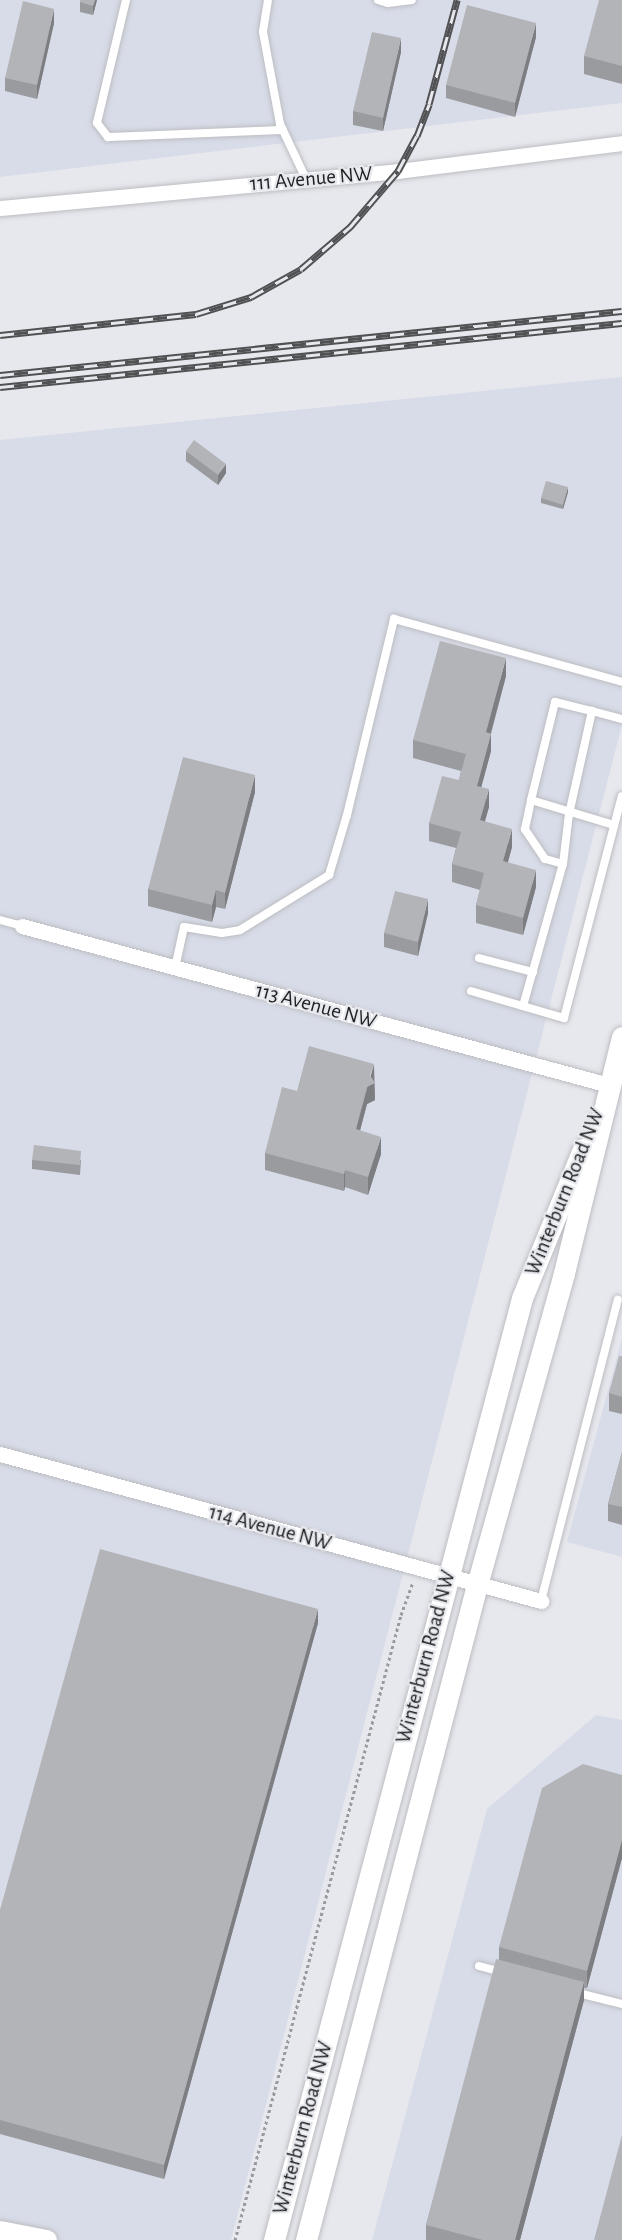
<!DOCTYPE html>
<style>
body{margin:0}
#map{position:relative;width:622px;height:2240px;overflow:hidden;background:#e7e8ed;font-family:"Alegreya Sans",sans-serif}
div>[style]{position:absolute}
.built>*{inset:0;background:#d8dce8}
.path>*{height:3px;margin-top:-1.5px;transform-origin:0;background:repeating-linear-gradient(90deg,#999a9e 0 3px,transparent 0 6px)}
.roads{filter:drop-shadow(0 0 2px #bcbdc2) drop-shadow(0 0 2px #bcbdc2)}
.lane>*{height:8px;margin:-4px;padding:0 4px;transform-origin:4px;border-radius:4px;background:#fff}
.street>*{height:15px;margin:-7.5px;padding:0 7.5px;transform-origin:7.5px;border-radius:7.5px;background:#fff}
.secondary>*{height:21px;margin:-10.5px;padding:0 10.5px;transform-origin:10.5px;border-radius:10.5px;background:#fff}
.rail>*{height:7px;margin-top:-3.5px;transform-origin:0;background:repeating-linear-gradient(90deg,#e7e8ed 0 14px,#505153 0 28px);box-sizing:border-box;border-block:2px solid #505153}
.wall>*{inset:0;background:#999b9e}
.shaded-wall>*{inset:0;background:#7d7e81}
.building>*{inset:0;background:#b2b4b8}
span{translate:-50% -50%;white-space:nowrap;text-align:center;line-height:1.15;-webkit-text-stroke:4.5px #e7e8ed;paint-order:stroke}
.street-label{font-size:21px;color:#1e1f20}
</style>
<div id="map">
<div class="built">
<div style="clip-path:polygon(0 0,622px 0,622px 103px,0 177px)"></div>
<div style="clip-path:polygon(622px 377px,622px 725px,231px 2240px,0 2240px,0 440px)"></div>
<div style="clip-path:polygon(622px 1338px,622px 1557px,567px 1542px)"></div>
<div style="clip-path:polygon(596px 1715px,622px 1720px,622px 2240px,372px 2240px,487px 1809px)"></div>
</div>
<div class="path">
<div style="left:235px;top:2240px;width:647px;rotate:-75.13deg"></div>
<div style="left:401px;top:1615px;width:35px;rotate:-70deg"></div>
</div>
<div class="roads">
<div class="lane">
<div style="left:126px;top:0;width:126px;rotate:103.3deg"></div>
<div style="left:97px;top:123px;width:18px;rotate:52deg"></div>
<div style="left:108px;top:137px;width:175px;rotate:-2.3deg"></div>
<div style="left:268px;top:0;width:32px;rotate:99deg"></div>
<div style="left:263px;top:32px;width:94px;rotate:79.5deg"></div>
<div style="left:280px;top:124px;width:61px;rotate:64.7deg"></div>
<div style="left:378px;top:0;width:10px;rotate:17deg"></div>
<div style="left:388px;top:3px;width:24px;rotate:-7deg"></div>
<div style="left:531px;top:800px;width:101px;rotate:-76.2deg"></div>
<div style="left:555px;top:702px;width:38px;rotate:14deg"></div>
<div style="left:563px;top:864px;width:19px;rotate:-164deg"></div>
<div style="left:545px;top:859px;width:36px;rotate:-124deg"></div>
<div style="left:525px;top:829px;width:30px;rotate:-78deg"></div>
<div style="left:531px;top:800px;width:87px;rotate:16.8deg"></div>
<div style="left:0;top:920px;width:23px;rotate:15deg"></div>
<div style="left:479px;top:958px;width:56px;rotate:14.5deg"></div>
<div style="left:175px;top:968px;width:42px;rotate:-77.6deg"></div>
<div style="left:184px;top:927px;width:38px;rotate:9deg"></div>
<div style="left:222px;top:933px;width:18px;rotate:-9deg"></div>
<div style="left:240px;top:930px;width:105px;rotate:-31.7deg"></div>
<div style="left:329px;top:875px;width:63px;rotate:-73.3deg"></div>
<div style="left:347px;top:815px;width:202px;rotate:-76.5deg"></div>
<div style="left:394px;top:619px;width:237px;rotate:15.4deg"></div>
<div style="left:471px;top:991px;width:97px;rotate:16.2deg"></div>
<div style="left:564px;top:1018px;width:229px;rotate:-75.4deg"></div>
<div style="left:523px;top:1006px;width:148px;rotate:-74.3deg"></div>
<div style="left:563px;top:864px;width:50px;rotate:-83.2deg"></div>
<div style="left:569px;top:814px;width:106px;rotate:-77.4deg"></div>
<div style="left:592px;top:711px;width:31px;rotate:15deg"></div>
<div style="left:541px;top:1601px;width:311px;rotate:-75.7deg"></div>
<div style="left:479px;top:1966px;width:24px;rotate:15deg"></div>
<div style="left:574px;top:1992px;width:49px;rotate:14deg"></div>
</div>
<div class="street">
<div style="left:0;top:208px;width:400px;rotate:-5.3deg"></div>
<div style="left:398px;top:171px;width:226px;rotate:-7.1deg"></div>
<div style="left:22px;top:926px;width:608px;rotate:15.16deg"></div>
<div style="left:0;top:1454px;width:561px;rotate:15.2deg"></div>
</div>
<div class="secondary">
<div style="left:0;top:2231px;width:47px;rotate:11.1deg"></div>
<div style="left:274px;top:2240px;width:974px;rotate:-75.25deg"></div>
<div style="left:522px;top:1298px;width:161px;rotate:-67.7deg"></div>
<div style="left:306px;top:2240px;width:677px;rotate:-75.37deg"></div>
<div style="left:477px;top:1585px;width:324px;rotate:-74.4deg"></div>
<div style="left:564px;top:1273px;width:243px;rotate:-76.2deg"></div>
</div>
</div>
<div class="rail">
<div style="left:0;top:335px;width:197px;rotate:-6.1deg"></div>
<div style="left:196px;top:314px;width:58px;rotate:-17.2deg"></div>
<div style="left:251px;top:297px;width:57px;rotate:-29.2deg"></div>
<div style="left:301px;top:269px;width:65px;rotate:-40.6deg"></div>
<div style="left:350px;top:227px;width:74px;rotate:-49.4deg"></div>
<div style="left:398px;top:171px;width:40px;rotate:-62deg"></div>
<div style="left:417px;top:136px;width:34px;rotate:-69deg"></div>
<div style="left:429px;top:104px;width:108px;rotate:-74.9deg"></div>
<div style="left:0;top:375px;width:625px;rotate:-5.87deg"></div>
<div style="left:0;top:387px;width:625px;rotate:-5.87deg"></div>
</div>
<div class="wall">
<div style="clip-path:polygon(97px 0,93px 15px,80px 12px,80px 2px)"></div>
<div style="clip-path:polygon(622px 0,622px 84px,584px 74px,584px 56px)"></div>
<div style="clip-path:polygon(54px 23px,37px 99px,5px 91px,5px 78px)"></div>
<div style="clip-path:polygon(536px 37px,515px 117px,446px 98px,446px 85px)"></div>
<div style="clip-path:polygon(401px 52px,383px 131px,353px 125px,353px 111px)"></div>
<div style="clip-path:polygon(186px 451px,226px 473px,218px 485px,186px 461px)"></div>
<div style="clip-path:polygon(568px 492px,563px 509px,541px 503px,541px 498px)"></div>
<div style="clip-path:polygon(506px 676px,491px 734px,491px 751px,481px 787px,489px 807px,485px 821px,512px 847px,508px 862px,536px 887px,523px 935px,476px 923px,476px 905px,480px 890px,452px 882px,452px 864px,456px 848px,429px 841px,429px 823px,459px 780px,461px 771px,413px 758px,413px 740px)"></div>
<div style="clip-path:polygon(255px 792px,225px 909px,216px 907px,212px 922px,148px 906px,148px 889px)"></div>
<div style="clip-path:polygon(428px 913px,418px 956px,384px 947px,384px 933px)"></div>
<div style="clip-path:polygon(374px 1081px,375px 1100px,367px 1104px,360px 1130px,381px 1154px,368px 1195px,345px 1187px,344px 1191px,265px 1170px,265px 1153px,297px 1091px)"></div>
<div style="clip-path:polygon(32px 1160px,81px 1160px,80px 1175px,32px 1169px)"></div>
<div style="clip-path:polygon(622px 1356px,622px 1414px,609px 1411px,609px 1393px)"></div>
<div style="clip-path:polygon(622px 1452px,622px 1525px,608px 1521px,608px 1504px)"></div>
<div style="clip-path:polygon(318px 1623px,164px 2179px,0 2134px,0 1910px)"></div>
<div style="clip-path:polygon(622px 1775px,622px 1858px,587px 1988px,584px 1988px,584px 2000px,520px 2240px,426px 2240px,426px 2225px,499px 1960px,499px 1947px)"></div>
</div>
<div class="shaded-wall">
<div style="clip-path:polygon(95px 0,97px 0,93px 15px,93px 6px)"></div>
<div style="clip-path:polygon(54px 9px,54px 23px,37px 99px,37px 85px)"></div>
<div style="clip-path:polygon(536px 23px,536px 37px,515px 117px,515px 103px)"></div>
<div style="clip-path:polygon(401px 38px,401px 52px,383px 131px,383px 118px)"></div>
<div style="clip-path:polygon(226px 464px,226px 473px,218px 485px,218px 475px)"></div>
<div style="clip-path:polygon(568px 487px,568px 492px,563px 509px,563px 505px)"></div>
<div style="clip-path:polygon(506px 658px,506px 676px,486px 750px,486px 732px)"></div>
<div style="clip-path:polygon(491px 734px,491px 751px,477px 803px,477px 786px)"></div>
<div style="clip-path:polygon(255px 775px,255px 792px,225px 909px,225px 893px)"></div>
<div style="clip-path:polygon(489px 789px,489px 807px,480px 838px,480px 820px)"></div>
<div style="clip-path:polygon(512px 829px,512px 847px,503px 879px,503px 861px)"></div>
<div style="clip-path:polygon(536px 870px,536px 887px,523px 935px,523px 918px)"></div>
<div style="clip-path:polygon(216px 890px,216px 907px,212px 922px,212px 905px)"></div>
<div style="clip-path:polygon(428px 899px,428px 913px,418px 956px,418px 942px)"></div>
<div style="clip-path:polygon(374px 1064px,375px 1100px,367px 1104px,356px 1146px,356px 1129px)"></div>
<div style="clip-path:polygon(381px 1137px,381px 1154px,368px 1195px,368px 1177px)"></div>
<div style="clip-path:polygon(345px 1170px,345px 1187px,344px 1191px,344px 1174px)"></div>
<div style="clip-path:polygon(318px 1609px,318px 1623px,164px 2179px,164px 2165px)"></div>
<div style="clip-path:polygon(622px 1840px,622px 1858px,587px 1988px,587px 1971px)"></div>
<div style="clip-path:polygon(584px 1982px,584px 2000px,520px 2240px,515px 2240px)"></div>
</div>
<div class="building">
<div style="clip-path:polygon(80px 0,95px 0,93px 6px,80px 2px)"></div>
<div style="clip-path:polygon(599px 0,622px 0,622px 66px,584px 56px)"></div>
<div style="clip-path:polygon(23px 1px,54px 9px,37px 85px,5px 78px)"></div>
<div style="clip-path:polygon(467px 5px,536px 23px,515px 103px,446px 85px)"></div>
<div style="clip-path:polygon(372px 32px,401px 38px,383px 118px,353px 111px)"></div>
<div style="clip-path:polygon(194px 440px,226px 464px,218px 475px,186px 451px)"></div>
<div style="clip-path:polygon(546px 481px,568px 487px,563px 505px,541px 498px)"></div>
<div style="clip-path:polygon(440px 641px,506px 658px,486px 732px,491px 734px,477px 786px,489px 789px,480px 820px,512px 829px,503px 861px,536px 870px,523px 918px,476px 905px,484px 873px,452px 864px,461px 832px,429px 823px,442px 776px,459px 780px,466px 754px,413px 740px)"></div>
<div style="clip-path:polygon(183px 757px,255px 775px,225px 893px,216px 890px,212px 905px,148px 889px)"></div>
<div style="clip-path:polygon(395px 891px,428px 899px,418px 942px,384px 933px)"></div>
<div style="clip-path:polygon(309px 1046px,374px 1064px,370px 1075px,375px 1083px,367px 1087px,356px 1129px,381px 1137px,368px 1177px,345px 1170px,344px 1174px,265px 1153px,282px 1087px,297px 1091px)"></div>
<div style="clip-path:polygon(34px 1145px,81px 1151px,80px 1165px,32px 1160px)"></div>
<div style="clip-path:polygon(619px 1356px,622px 1356px,622px 1397px,609px 1393px)"></div>
<div style="clip-path:polygon(622px 1452px,622px 1507px,608px 1504px)"></div>
<div style="clip-path:polygon(100px 1549px,318px 1609px,164px 2165px,0 2120px,0 1910px)"></div>
<div style="clip-path:polygon(583px 1764px,622px 1775px,622px 1840px,587px 1971px,499px 1947px,542px 1788px)"></div>
<div style="clip-path:polygon(496px 1959px,584px 1982px,515px 2240px,483px 2240px,426px 2225px)"></div>
<div style="clip-path:polygon(622px 2135px,622px 2240px,594px 2240px)"></div>
</div>
<div class="street-label">
<span style="left:311px;top:179px;rotate:-5deg">111 Avenue NW</span>
<span style="left:316px;top:1006px;rotate:15deg">113 Avenue NW</span>
<span style="left:565px;top:1192px;rotate:-68deg">Winterburn Road NW</span>
<span style="left:270px;top:1528px;rotate:15deg">114 Avenue NW</span>
<span style="left:426px;top:1657px;rotate:-75deg">Winterburn Road NW</span>
<span style="left:303px;top:2128px;rotate:-75deg">Winterburn Road NW</span>
</div>
</div>
